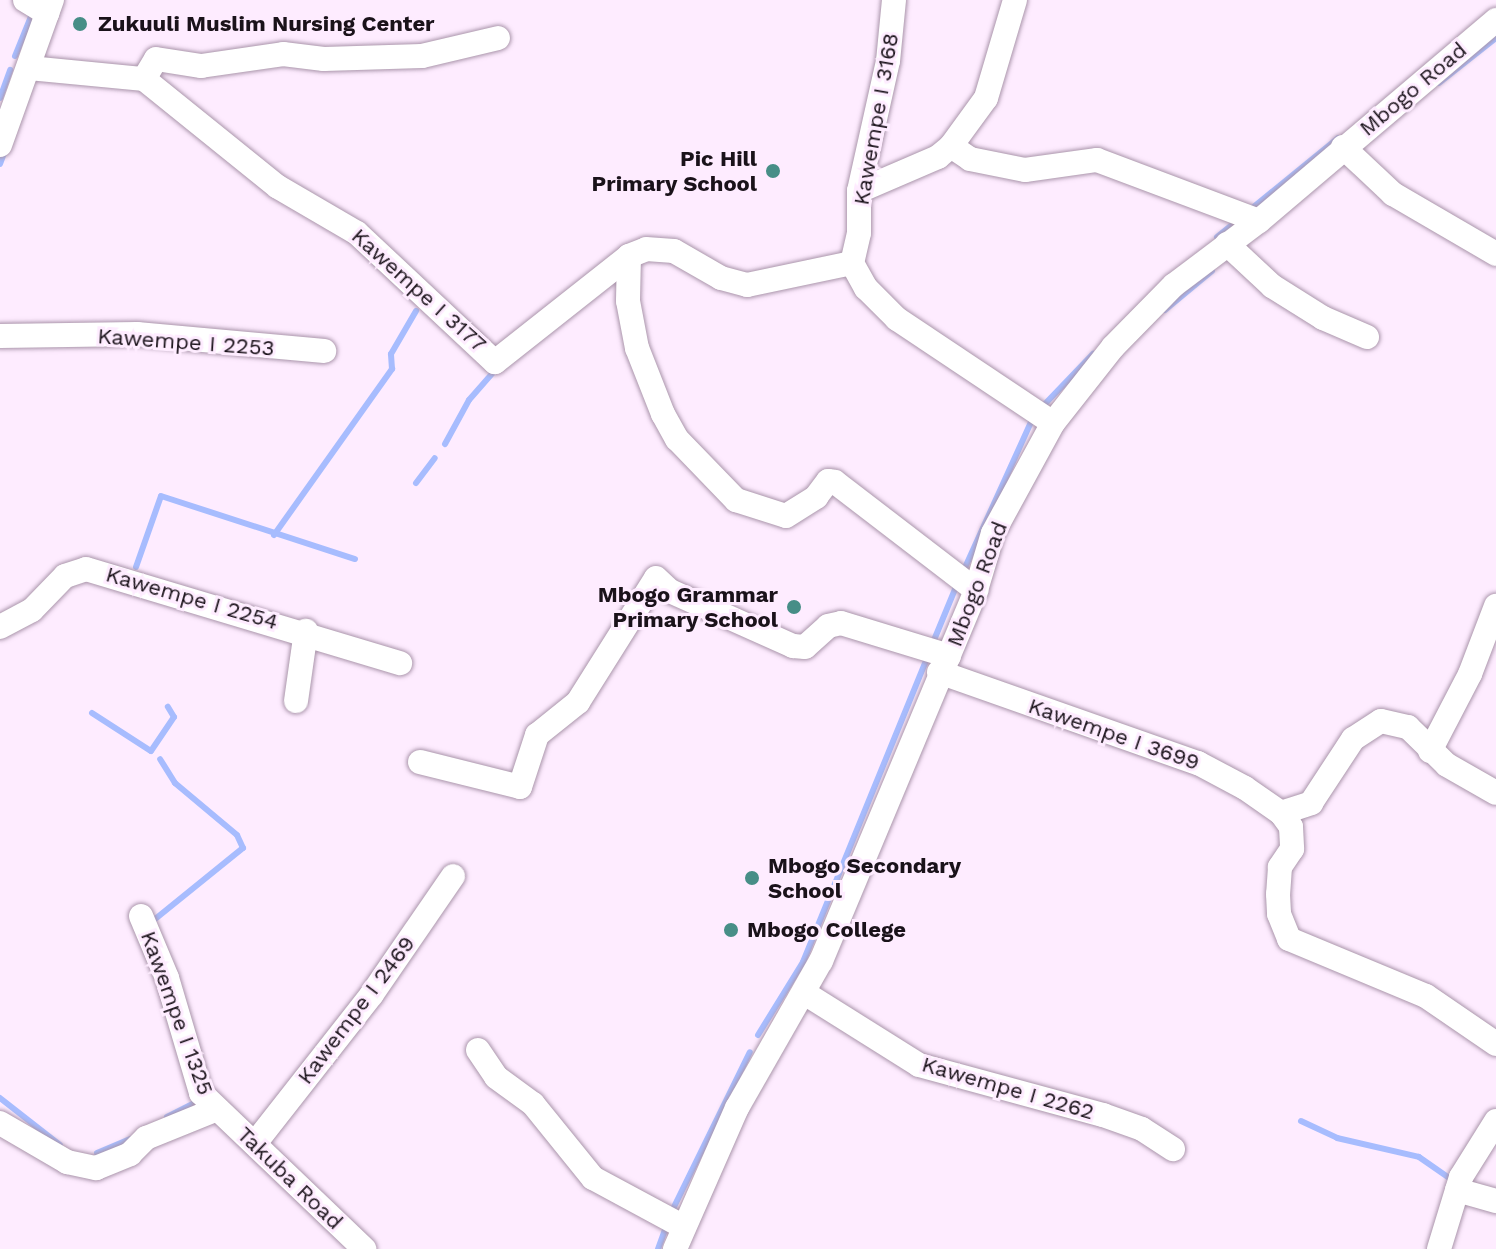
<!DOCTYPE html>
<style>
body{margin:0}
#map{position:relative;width:1496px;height:1249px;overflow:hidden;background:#feecff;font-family:"Work Sans",sans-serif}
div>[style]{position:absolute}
.stream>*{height:6px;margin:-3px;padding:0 3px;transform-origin:3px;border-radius:3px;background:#a7bcfe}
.roads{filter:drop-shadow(0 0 2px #aa95ab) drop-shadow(0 0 2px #aa95ab)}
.minor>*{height:24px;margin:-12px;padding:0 12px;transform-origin:12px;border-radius:12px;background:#fff}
.dots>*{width:22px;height:22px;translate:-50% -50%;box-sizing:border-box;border:4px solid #feecff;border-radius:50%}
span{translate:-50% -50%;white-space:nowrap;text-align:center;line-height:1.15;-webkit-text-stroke:6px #feecff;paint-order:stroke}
.poi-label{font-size:22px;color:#1a121a;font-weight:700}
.left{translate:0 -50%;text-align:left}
.right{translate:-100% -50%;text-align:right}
.street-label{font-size:22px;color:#1a121a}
</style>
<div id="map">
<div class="stream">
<div style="left:15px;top:56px;width:45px;rotate:-68deg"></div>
<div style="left:1439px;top:83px;width:73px;rotate:-38.3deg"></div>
<div style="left:0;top:98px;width:30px;rotate:-70deg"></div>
<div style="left:0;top:164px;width:15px;rotate:-70deg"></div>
<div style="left:1251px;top:209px;width:112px;rotate:-39.2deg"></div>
<div style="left:1217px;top:237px;width:28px;rotate:-39deg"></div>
<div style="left:1165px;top:310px;width:61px;rotate:-39.7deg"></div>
<div style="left:1042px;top:407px;width:74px;rotate:-46.1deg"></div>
<div style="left:445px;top:444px;width:50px;rotate:-61.4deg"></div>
<div style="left:469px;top:400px;width:43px;rotate:-48.8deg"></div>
<div style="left:416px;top:483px;width:31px;rotate:-53deg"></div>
<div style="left:274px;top:535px;width:204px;rotate:-54.6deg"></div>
<div style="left:392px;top:369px;width:15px;rotate:-94deg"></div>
<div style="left:391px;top:354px;width:50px;rotate:-59.8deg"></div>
<div style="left:136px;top:567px;width:75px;rotate:-70.6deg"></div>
<div style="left:161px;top:496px;width:204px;rotate:18deg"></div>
<div style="left:963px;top:572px;width:169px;rotate:-65.6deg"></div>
<div style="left:932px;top:645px;width:68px;rotate:-67.6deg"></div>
<div style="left:92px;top:713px;width:70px;rotate:32.8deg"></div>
<div style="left:151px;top:751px;width:41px;rotate:-55.9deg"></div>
<div style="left:174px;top:717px;width:12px;rotate:-121deg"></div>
<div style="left:149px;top:924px;width:121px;rotate:-39deg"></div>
<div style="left:243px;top:848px;width:14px;rotate:-115deg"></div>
<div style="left:237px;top:835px;width:81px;rotate:-140deg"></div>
<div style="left:175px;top:783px;width:28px;rotate:-122deg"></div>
<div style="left:758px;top:1035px;width:86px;rotate:-58.3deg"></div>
<div style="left:803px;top:962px;width:331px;rotate:-67.8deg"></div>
<div style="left:0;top:1098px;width:76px;rotate:38.1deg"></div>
<div style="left:167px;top:1117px;width:37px;rotate:-27deg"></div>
<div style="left:1301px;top:1121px;width:40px;rotate:25deg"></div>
<div style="left:1337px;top:1138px;width:84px;rotate:13deg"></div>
<div style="left:1419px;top:1157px;width:44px;rotate:34.8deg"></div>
<div style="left:97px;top:1153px;width:36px;rotate:-23deg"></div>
<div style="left:671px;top:1213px;width:179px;rotate:-63.9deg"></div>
<div style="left:658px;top:1249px;width:27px;rotate:-70deg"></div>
</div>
<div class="roads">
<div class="minor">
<div style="left:25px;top:0;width:26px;rotate:31deg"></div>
<div style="left:894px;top:0;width:61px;rotate:95.6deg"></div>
<div style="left:888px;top:61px;width:133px;rotate:102.6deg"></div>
<div style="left:859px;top:191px;width:42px;rotate:90deg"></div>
<div style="left:859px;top:233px;width:31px;rotate:103deg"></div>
<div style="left:852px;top:263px;width:29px;rotate:61deg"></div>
<div style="left:866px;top:288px;width:44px;rotate:45deg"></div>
<div style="left:897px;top:319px;width:187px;rotate:33.7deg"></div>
<div style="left:29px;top:68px;width:116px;rotate:5.5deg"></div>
<div style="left:144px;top:79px;width:172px;rotate:38.9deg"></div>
<div style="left:278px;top:187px;width:91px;rotate:30.2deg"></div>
<div style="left:357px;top:233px;width:189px;rotate:43.1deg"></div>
<div style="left:495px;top:362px;width:171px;rotate:-38.3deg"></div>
<div style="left:629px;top:256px;width:18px;rotate:-22deg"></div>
<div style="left:646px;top:249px;width:28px;rotate:4deg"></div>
<div style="left:674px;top:251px;width:54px;rotate:29.9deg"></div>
<div style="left:721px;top:278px;width:27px;rotate:15deg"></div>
<div style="left:747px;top:285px;width:107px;rotate:-11.8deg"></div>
<div style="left:144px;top:79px;width:23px;rotate:-59deg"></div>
<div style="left:156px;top:59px;width:46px;rotate:8.8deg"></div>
<div style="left:201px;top:66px;width:83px;rotate:-8.3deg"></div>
<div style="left:283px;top:54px;width:41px;rotate:7deg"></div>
<div style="left:324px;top:59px;width:98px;rotate:-1.8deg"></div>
<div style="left:422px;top:56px;width:78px;rotate:-13.3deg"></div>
<div style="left:0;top:145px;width:154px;rotate:-70.3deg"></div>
<div style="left:951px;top:146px;width:23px;rotate:34deg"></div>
<div style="left:970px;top:159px;width:56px;rotate:11.3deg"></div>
<div style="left:1025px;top:170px;width:73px;rotate:-7.9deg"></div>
<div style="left:1097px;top:160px;width:173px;rotate:20.6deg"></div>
<div style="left:1343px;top:147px;width:69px;rotate:43.2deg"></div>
<div style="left:1393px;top:194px;width:119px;rotate:30.2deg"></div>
<div style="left:859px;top:191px;width:86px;rotate:-23.3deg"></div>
<div style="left:938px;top:157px;width:17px;rotate:-40deg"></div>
<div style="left:951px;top:146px;width:59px;rotate:-53.9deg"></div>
<div style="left:986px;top:98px;width:102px;rotate:-73.5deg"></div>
<div style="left:1227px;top:244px;width:62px;rotate:43deg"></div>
<div style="left:1272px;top:286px;width:60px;rotate:32.1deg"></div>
<div style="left:1323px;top:318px;width:48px;rotate:23.4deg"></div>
<div style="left:629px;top:256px;width:45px;rotate:91.3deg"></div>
<div style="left:628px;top:301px;width:48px;rotate:79.2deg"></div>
<div style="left:637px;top:348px;width:71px;rotate:68.5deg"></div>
<div style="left:663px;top:414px;width:29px;rotate:61deg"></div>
<div style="left:677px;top:439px;width:85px;rotate:46deg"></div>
<div style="left:736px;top:500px;width:52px;rotate:17.7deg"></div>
<div style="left:786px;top:516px;width:36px;rotate:-32deg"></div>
<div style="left:816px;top:497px;width:20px;rotate:-53deg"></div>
<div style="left:828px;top:481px;width:7px;rotate:8deg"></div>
<div style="left:835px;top:482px;width:178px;rotate:37.5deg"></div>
<div style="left:0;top:336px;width:137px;rotate:-0.8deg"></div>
<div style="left:137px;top:334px;width:188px;rotate:5.2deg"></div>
<div style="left:0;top:627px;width:36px;rotate:-28deg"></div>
<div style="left:32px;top:610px;width:47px;rotate:-45.9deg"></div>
<div style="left:65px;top:576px;width:22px;rotate:-18deg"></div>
<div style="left:86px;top:569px;width:328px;rotate:16.7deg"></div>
<div style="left:939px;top:672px;width:275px;rotate:19.4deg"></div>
<div style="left:1198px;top:763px;width:53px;rotate:28deg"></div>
<div style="left:1245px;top:788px;width:44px;rotate:34.8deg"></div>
<div style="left:1281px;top:813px;width:17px;rotate:54deg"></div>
<div style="left:1291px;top:827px;width:22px;rotate:87deg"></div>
<div style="left:1292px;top:849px;width:22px;rotate:124deg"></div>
<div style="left:1280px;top:867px;width:27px;rotate:94deg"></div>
<div style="left:1278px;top:894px;width:20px;rotate:87deg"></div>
<div style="left:1279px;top:914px;width:27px;rotate:68deg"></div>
<div style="left:1289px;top:939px;width:148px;rotate:22.6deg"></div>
<div style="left:1426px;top:996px;width:85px;rotate:34.4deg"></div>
<div style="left:296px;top:701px;width:71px;rotate:-81.9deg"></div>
<div style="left:1430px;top:751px;width:87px;rotate:-62.5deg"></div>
<div style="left:1470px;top:674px;width:73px;rotate:-69.1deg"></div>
<div style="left:420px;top:762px;width:103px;rotate:14deg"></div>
<div style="left:520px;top:787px;width:55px;rotate:-71.9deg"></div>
<div style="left:537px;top:735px;width:53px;rotate:-38.8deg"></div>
<div style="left:578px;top:702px;width:146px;rotate:-57.8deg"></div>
<div style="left:656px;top:578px;width:19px;rotate:43deg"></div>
<div style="left:670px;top:591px;width:135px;rotate:24.1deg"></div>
<div style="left:793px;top:646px;width:12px;rotate:5deg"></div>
<div style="left:805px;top:647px;width:31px;rotate:-42deg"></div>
<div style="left:828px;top:626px;width:13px;rotate:-13deg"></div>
<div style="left:841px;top:623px;width:113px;rotate:17deg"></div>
<div style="left:1281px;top:813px;width:32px;rotate:-18deg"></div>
<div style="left:1311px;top:803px;width:77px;rotate:-56.7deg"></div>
<div style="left:1353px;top:739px;width:33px;rotate:-33deg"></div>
<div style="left:1381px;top:721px;width:28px;rotate:13deg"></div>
<div style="left:1408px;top:727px;width:54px;rotate:44.3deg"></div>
<div style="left:1447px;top:765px;width:56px;rotate:29.7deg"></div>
<div style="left:141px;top:916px;width:67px;rotate:67.2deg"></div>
<div style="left:167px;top:978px;width:120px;rotate:73.5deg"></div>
<div style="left:201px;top:1093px;width:226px;rotate:43.7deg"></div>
<div style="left:806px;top:994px;width:133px;rotate:32.1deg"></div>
<div style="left:919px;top:1065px;width:191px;rotate:15.2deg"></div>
<div style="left:1103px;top:1115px;width:41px;rotate:19.7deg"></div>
<div style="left:1142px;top:1129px;width:37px;rotate:33deg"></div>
<div style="left:478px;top:1050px;width:32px;rotate:56deg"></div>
<div style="left:496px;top:1077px;width:46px;rotate:36.1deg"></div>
<div style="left:533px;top:1104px;width:95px;rotate:51deg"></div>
<div style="left:593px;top:1178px;width:103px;rotate:28.3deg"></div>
<div style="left:0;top:1123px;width:78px;rotate:30.2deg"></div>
<div style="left:67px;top:1162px;width:30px;rotate:12deg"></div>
<div style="left:96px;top:1168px;width:37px;rotate:-22deg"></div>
<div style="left:130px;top:1154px;width:23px;rotate:-45deg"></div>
<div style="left:146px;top:1138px;width:74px;rotate:-22.1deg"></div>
<div style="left:256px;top:1142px;width:188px;rotate:-51.9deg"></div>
<div style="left:372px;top:994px;width:143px;rotate:-55.5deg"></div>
<div style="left:1457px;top:1190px;width:41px;rotate:15.8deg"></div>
<div style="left:675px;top:1249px;width:154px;rotate:-66.3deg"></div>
<div style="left:737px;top:1108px;width:169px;rotate:-60.3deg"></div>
<div style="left:821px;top:961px;width:402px;rotate:-67.3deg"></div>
<div style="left:976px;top:590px;width:59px;rotate:-73.4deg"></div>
<div style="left:993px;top:533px;width:125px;rotate:-61.4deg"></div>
<div style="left:1053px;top:423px;width:97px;rotate:-51.7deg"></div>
<div style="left:1113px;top:347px;width:87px;rotate:-45.5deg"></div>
<div style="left:1174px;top:285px;width:106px;rotate:-37deg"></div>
<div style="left:1259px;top:221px;width:311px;rotate:-40.3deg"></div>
<div style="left:1439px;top:1249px;width:75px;rotate:-73deg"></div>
<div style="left:1461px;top:1177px;width:66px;rotate:-58deg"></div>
</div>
</div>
<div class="dots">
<div style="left:80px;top:24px;background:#478e87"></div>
<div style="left:773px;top:171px;background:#478e87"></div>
<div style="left:794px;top:607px;background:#478e87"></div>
<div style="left:752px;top:878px;background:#478e87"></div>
<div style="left:731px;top:930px;background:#478e87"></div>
</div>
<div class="poi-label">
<span class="left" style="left:98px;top:24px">Zukuuli Muslim Nursing Center</span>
<span class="right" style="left:757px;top:171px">Pic Hill<br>Primary School</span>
<span class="right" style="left:778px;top:607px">Mbogo Grammar<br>Primary School</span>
<span class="left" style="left:768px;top:878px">Mbogo Secondary<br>School</span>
<span class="left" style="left:747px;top:930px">Mbogo College</span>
</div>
<div class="street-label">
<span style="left:1413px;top:89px;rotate:-40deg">Mbogo Road</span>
<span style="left:876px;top:119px;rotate:-80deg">Kawempe I 3168</span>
<span style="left:419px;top:290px;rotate:42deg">Kawempe I 3177</span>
<span style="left:186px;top:342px;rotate:4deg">Kawempe I 2253</span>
<span style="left:977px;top:584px;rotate:-69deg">Mbogo Road</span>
<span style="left:192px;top:598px;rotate:16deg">Kawempe I 2254</span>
<span style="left:1114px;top:734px;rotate:19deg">Kawempe I 3699</span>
<span style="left:356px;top:1010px;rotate:-53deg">Kawempe I 2469</span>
<span style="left:177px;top:1013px;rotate:70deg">Kawempe I 1325</span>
<span style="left:1008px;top:1088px;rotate:16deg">Kawempe I 2262</span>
<span style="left:290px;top:1178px;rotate:44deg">Takuba Road</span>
</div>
</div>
